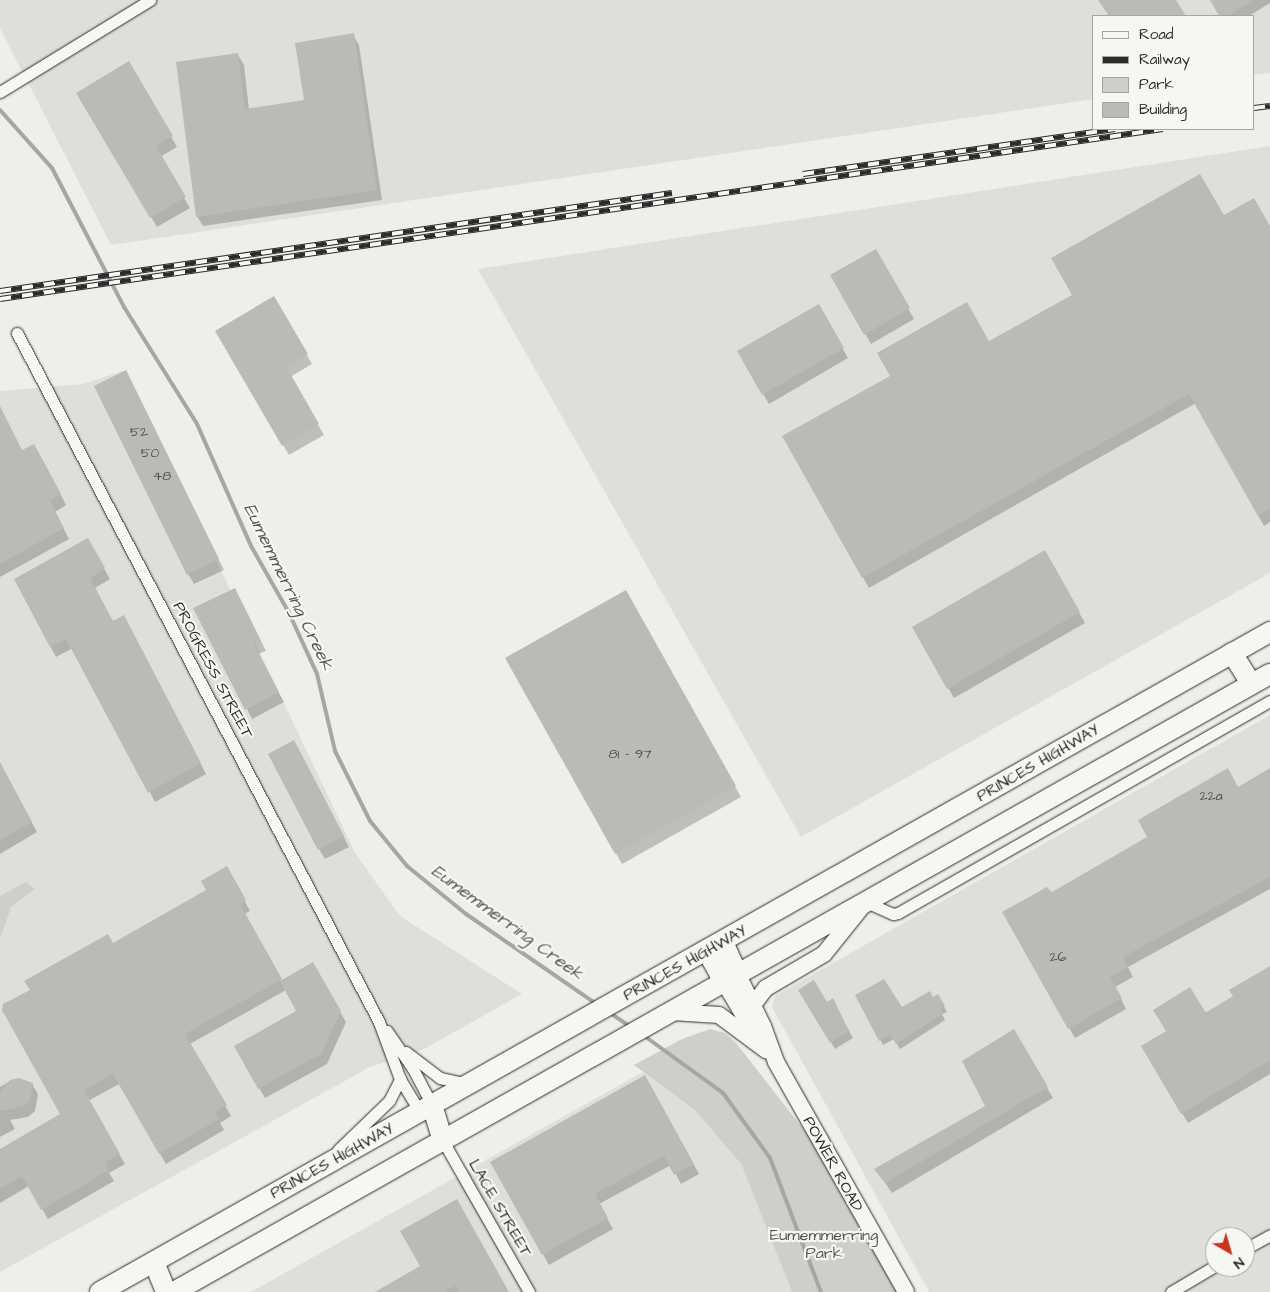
<!DOCTYPE html>
<style>
body{margin:0}
#map{position:relative;width:1270px;height:1292px;overflow:hidden;background:#eeeeea;font-family:"Architects Daughter",sans-serif}
div>[style]{position:absolute}
.built>*{inset:0;background:#dededb}
.green>*{inset:0;background:#cececa}
.shadow>*{inset:0;background:#0003}
.stream>*{height:4px;margin:-2px;padding:0 2px;transform-origin:2px;border-radius:2px;background:#a6a6a3}
.building>*{inset:0;background:#babab7}
.roads{filter:drop-shadow(0 0 1px #2b2b2b) drop-shadow(0 0 1px #2b2b2b)}
.minor>*{height:11px;margin:-5.5px;padding:0 5.5px;transform-origin:5.5px;border-radius:5.5px;background:#f6f6f2}
.secondary>*{height:16px;margin:-8px;padding:0 8px;transform-origin:8px;border-radius:8px;background:#f6f6f2}
.trunk>*{height:20px;margin:-10px;padding:0 10px;transform-origin:10px;border-radius:10px;background:#f6f6f2}
.rail>*{height:5.5px;margin-top:-2.75px;transform-origin:0;background:repeating-linear-gradient(90deg,#f6f6f2 0 11px,#2b2b2b 0 22px);box-sizing:border-box;border-block:1px solid #2b2b2b}
span{translate:-50% -50%;white-space:nowrap;text-align:center;line-height:1.15;-webkit-text-stroke:4.5px #f6f6f2;paint-order:stroke}
.number-label{font-size:14px;color:#4f4f4e}
.number-label span{-webkit-text-stroke-width:0}
.street-label{font-size:16px;color:#2b2b2b}
.park-label{font-size:16px;color:#545453}
.water-label{font-size:18px;color:#565655;font-style:italic}
.legend{position:absolute;left:1092px;top:15px;width:162px;height:115px;box-sizing:border-box;background:#f6f6f2;border:1px solid #a5a5a2;margin:0;padding:6px 9px;list-style:none;font-size:15px;color:#2b2b2b}
.legend li{display:flex;align-items:center;gap:10px;height:25px}
.legend b{width:25px;border:1px solid #a5a5a2}
.north{position:absolute;left:1205px;top:1227px;width:50px;height:50px;box-sizing:border-box;background:#f6f6f2;border:1px solid #a5a5a2;border-radius:50%;rotate:142deg;font-size:14px;font-weight:700;line-height:20px;text-align:center;color:#2b2b2b}
.north::after{content:'';display:block;margin:auto;width:18px;height:22px;background:#c8321e;clip-path:polygon(50% 0,100% 100%,50% 72%,0 100%)}
</style>
<div id="map">
<div class="built">
<div style="clip-path:polygon(0 0,1270px 0,1270px 73px,1254px 75px,1254px 16px,1094px 16px,1094px 99px,111px 245px,0 28px)"></div>
<div style="clip-path:polygon(1270px 146px,1270px 573px,801px 837px,478px 269px)"></div>
<div style="clip-path:polygon(126px 370px,355px 853px,400px 916px,522px 994px,424px 1049px,370px 1067px,0 1272px,0 391px,83px 384px)"></div>
<div style="clip-path:polygon(evenodd,1270px 715px,1270px 1292px,929px 1292px,772px 1007px,775px 996px,1270px 715px,1215px 1237px,1245px 1237px,1245px 1267px,1215px 1267px,1215px 1237px)"></div>
<div style="clip-path:polygon(643px 1072px,695px 1110px,741px 1164px,792px 1292px,251px 1292px)"></div>
</div>
<div class="green">
<div style="clip-path:polygon(26px 882px,35px 889px,11px 907px,0 939px,0 896px)"></div>
<div style="clip-path:polygon(710px 1029px,725px 1033px,736px 1043px,837px 1172px,906px 1292px,792px 1292px,741px 1164px,695px 1110px,634px 1065px,682px 1039px)"></div>
</div>
<div class="shadow">
<div style="clip-path:polygon(1099px 0,1174px 0,1185px 16px,1110px 16px)"></div>
<div style="clip-path:polygon(1211px 0,1270px 0,1270px 3px,1249px 16px,1221px 16px)"></div>
<div style="clip-path:polygon(353px 35px,359px 45px,382px 200px,203px 226px,197px 216px,238px 55px,244px 65px,249px 110px,305px 101px)"></div>
<div style="clip-path:polygon(128px 63px,177px 147px,160px 157px,190px 208px,157px 227px,78px 93px)"></div>
<div style="clip-path:polygon(1223px 217px,1270px 228px,1270px 522px,1264px 526px,1196px 403px,869px 588px,784px 437px,988px 343px)"></div>
<div style="clip-path:polygon(875px 250px,914px 319px,871px 344px,832px 275px)"></div>
<div style="clip-path:polygon(273px 298px,312px 364px,290px 377px,324px 435px,289px 455px,216px 331px)"></div>
<div style="clip-path:polygon(818px 306px,848px 358px,769px 404px,739px 352px)"></div>
<div style="clip-path:polygon(131px 382px,224px 570px,194px 584px,188px 574px)"></div>
<div style="clip-path:polygon(0 424px,22px 451px,40px 455px,66px 505px,55px 512px,69px 539px,0 577px)"></div>
<div style="clip-path:polygon(87px 539px,110px 579px,95px 588px,113px 622px,129px 627px,206px 774px,155px 802px,73px 648px,56px 657px,15px 580px)"></div>
<div style="clip-path:polygon(1044px 552px,1085px 623px,954px 698px,913px 627px)"></div>
<div style="clip-path:polygon(626px 591px,741px 797px,622px 864px,507px 658px)"></div>
<div style="clip-path:polygon(240px 599px,266px 651px,258px 654px,284px 702px,252px 719px,247px 709px)"></div>
<div style="clip-path:polygon(300px 752px,349px 847px,325px 859px,319px 849px)"></div>
<div style="clip-path:polygon(0 764px,37px 832px,0 854px)"></div>
<div style="clip-path:polygon(1270px 770px,1270px 889px,1128px 967px,1133px 977px,1115px 987px,1126px 1009px,1075px 1038px,1004px 912px,1052px 893px)"></div>
<div style="clip-path:polygon(227px 868px,250px 911px,244px 914px,281px 981px,312px 964px,346px 1022px,327px 1064px,265px 1098px,235px 1046px,298px 1011px,286px 990px,190px 1044px,231px 1116px,220px 1123px,224px 1130px,166px 1164px,119px 1084px,88px 1101px,125px 1164px,109px 1173px,114px 1181px,48px 1219px,29px 1186px,0 1203px,0 1151px,62px 1115px,113px 944px,208px 891px)"></div>
<div style="clip-path:polygon(1270px 967px,1270px 1074px,1188px 1123px,1142px 1047px,1234px 997px)"></div>
<div style="clip-path:polygon(800px 990px,836px 1007px,853px 1038px,835px 1049px)"></div>
<div style="clip-path:polygon(857px 996px,902px 1009px,938px 996px,947px 1012px,942px 1014px,945px 1020px,900px 1049px,894px 1039px,883px 1045px)"></div>
<div style="clip-path:polygon(1014px 1031px,1053px 1098px,892px 1193px,876px 1169px,987px 1106px)"></div>
<div style="clip-path:polygon(645px 1077px,699px 1174px,681px 1184px,671px 1165px,599px 1204px,613px 1229px,549px 1265px,492px 1162px)"></div>
<div style="clip-path:polygon(10px 1081px,32px 1084px,38px 1094px,35px 1111px,28px 1117px,10px 1120px,15px 1129px,0 1137px,0 1087px)"></div>
<div style="clip-path:polygon(422px 1267px,508px 1292px,377px 1292px)"></div>
</div>
<div class="stream">
<div style="left:0;top:110px;width:78px;rotate:48.1deg"></div>
<div style="left:52px;top:168px;width:157px;rotate:62.6deg"></div>
<div style="left:124px;top:307px;width:138px;rotate:58deg"></div>
<div style="left:197px;top:424px;width:133px;rotate:66.1deg"></div>
<div style="left:251px;top:546px;width:77px;rotate:60.4deg"></div>
<div style="left:289px;top:613px;width:67px;rotate:65.3deg"></div>
<div style="left:317px;top:674px;width:79px;rotate:76.8deg"></div>
<div style="left:335px;top:751px;width:78px;rotate:63.4deg"></div>
<div style="left:370px;top:821px;width:58px;rotate:50.6deg"></div>
<div style="left:407px;top:866px;width:76px;rotate:39.1deg"></div>
<div style="left:466px;top:914px;width:160px;rotate:34.6deg"></div>
<div style="left:610px;top:1013px;width:25px;rotate:34deg"></div>
<div style="left:643px;top:1035px;width:99px;rotate:35.9deg"></div>
<div style="left:723px;top:1093px;width:80px;rotate:54.1deg"></div>
<div style="left:770px;top:1158px;width:143px;rotate:69.2deg"></div>
</div>
<div class="building">
<div style="clip-path:polygon(1098px 0,1176px 0,1186px 16px,1109px 16px)"></div>
<div style="clip-path:polygon(1210px 0,1253px 0,1228px 16px,1219px 16px)"></div>
<div style="clip-path:polygon(354px 33px,377px 190px,196px 217px,176px 62px,238px 53px,245px 109px,304px 100px,295px 43px)"></div>
<div style="clip-path:polygon(129px 61px,173px 136px,156px 146px,186px 197px,150px 218px,76px 93px)"></div>
<div style="clip-path:polygon(1200px 174px,1224px 215px,1254px 198px,1270px 226px,1270px 509px,1258px 516px,1189px 394px,862px 578px,782px 436px,890px 376px,877px 353px,967px 302px,989px 341px,1072px 295px,1051px 258px)"></div>
<div style="clip-path:polygon(876px 249px,910px 308px,864px 335px,830px 275px)"></div>
<div style="clip-path:polygon(274px 296px,308px 354px,286px 366px,319px 424px,282px 446px,215px 331px)"></div>
<div style="clip-path:polygon(819px 304px,844px 348px,762px 395px,737px 351px)"></div>
<div style="clip-path:polygon(126px 370px,219px 559px,187px 575px,94px 386px)"></div>
<div style="clip-path:polygon(0 406px,22px 450px,34px 444px,61px 494px,50px 501px,64px 528px,0 564px)"></div>
<div style="clip-path:polygon(88px 538px,105px 568px,90px 578px,113px 621px,124px 615px,201px 763px,148px 793px,66px 639px,50px 647px,14px 579px)"></div>
<div style="clip-path:polygon(1045px 550px,1080px 612px,947px 689px,912px 627px)"></div>
<div style="clip-path:polygon(235px 588px,261px 641px,254px 644px,279px 692px,245px 710px,193px 608px)"></div>
<div style="clip-path:polygon(626px 590px,736px 786px,615px 854px,505px 658px)"></div>
<div style="clip-path:polygon(294px 740px,344px 836px,318px 850px,268px 754px)"></div>
<div style="clip-path:polygon(0 762px,32px 822px,0 840px)"></div>
<div style="clip-path:polygon(1228px 768px,1238px 787px,1270px 768px,1270px 877px,1123px 957px,1128px 967px,1110px 977px,1122px 998px,1068px 1029px,1002px 912px,1047px 887px,1052px 892px,1147px 837px,1138px 820px)"></div>
<div style="clip-path:polygon(227px 866px,246px 900px,240px 904px,282px 979px,185px 1034px,227px 1105px,215px 1112px,219px 1119px,159px 1154px,113px 1074px,84px 1090px,120px 1154px,105px 1162px,109px 1170px,41px 1210px,22px 1176px,0 1188px,0 1149px,60px 1114px,2px 1010px,3px 1004px,30px 990px,24px 981px,108px 934px,113px 943px,206px 890px,201px 881px)"></div>
<div style="clip-path:polygon(313px 962px,341px 1011px,321px 1054px,258px 1089px,234px 1046px,296px 1011px,280px 981px)"></div>
<div style="clip-path:polygon(1270px 966px,1270px 1060px,1181px 1114px,1141px 1046px,1166px 1031px,1153px 1010px,1190px 987px,1206px 1013px,1233px 996px,1229px 990px)"></div>
<div style="clip-path:polygon(884px 979px,902px 1007px,930px 991px,933px 997px,938px 994px,945px 1006px,940px 1008px,943px 1014px,896px 1044px,890px 1034px,879px 1041px,855px 995px)"></div>
<div style="clip-path:polygon(814px 980px,827px 1002px,833px 998px,849px 1031px,830px 1043px,798px 990px)"></div>
<div style="clip-path:polygon(1014px 1029px,1048px 1087px,885px 1183px,874px 1169px,985px 1106px,962px 1061px)"></div>
<div style="clip-path:polygon(645px 1075px,694px 1164px,674px 1175px,664px 1156px,595px 1194px,608px 1218px,542px 1255px,490px 1162px)"></div>
<div style="clip-path:polygon(19px 1078px,33px 1083px,30px 1101px,22px 1107px,0 1111px,0 1092px,10px 1080px)"></div>
<div style="clip-path:polygon(457px 1199px,509px 1292px,459px 1292px,455px 1286px,444px 1292px,375px 1292px,420px 1266px,400px 1231px)"></div>
</div>
<div class="roads">
<div class="minor">
<div style="left:0;top:92px;width:176px;rotate:-31.5deg"></div>
<div style="left:17px;top:333px;width:778px;rotate:62.28deg"></div>
<div style="left:379px;top:1022px;width:61px;rotate:69.8deg"></div>
<div style="left:400px;top:1079px;width:39px;rotate:59deg"></div>
<div style="left:866px;top:902px;width:30px;rotate:24deg"></div>
<div style="left:893px;top:914px;width:5px;rotate:-11deg"></div>
<div style="left:898px;top:913px;width:428px;rotate:-29.7deg"></div>
<div style="left:387px;top:1031px;width:46px;rotate:55.6deg"></div>
<div style="left:413px;top:1069px;width:41px;rotate:62.2deg"></div>
<div style="left:406px;top:1052px;width:43px;rotate:37.4deg"></div>
<div style="left:440px;top:1078px;width:29px;rotate:12deg"></div>
<div style="left:443px;top:1141px;width:174px;rotate:60.3deg"></div>
<div style="left:338px;top:1150px;width:71px;rotate:-43.9deg"></div>
<div style="left:389px;top:1101px;width:25px;rotate:-63deg"></div>
<div style="left:1245px;top:1249px;width:29px;rotate:-29deg"></div>
<div style="left:1171px;top:1292px;width:51px;rotate:-30.6deg"></div>
</div>
<div class="secondary">
<div style="left:738px;top:975px;width:57px;rotate:63.9deg"></div>
<div style="left:763px;top:1026px;width:38px;rotate:70deg"></div>
<div style="left:776px;top:1062px;width:264px;rotate:60.5deg"></div>
<div style="left:724px;top:982px;width:65px;rotate:59.5deg"></div>
<div style="left:753px;top:1005px;width:21px;rotate:-53deg"></div>
<div style="left:766px;top:988px;width:67px;rotate:-30.4deg"></div>
<div style="left:824px;top:954px;width:59px;rotate:-51.2deg"></div>
<div style="left:672px;top:1012px;width:47px;rotate:3.7deg"></div>
<div style="left:719px;top:1015px;width:59px;rotate:36.7deg"></div>
</div>
<div class="trunk">
<div style="left:1232px;top:653px;width:36px;rotate:58deg"></div>
<div style="left:723px;top:942px;width:36px;rotate:66deg"></div>
<div style="left:707px;top:951px;width:35px;rotate:61deg"></div>
<div style="left:432px;top:1105px;width:38px;rotate:73deg"></div>
<div style="left:154px;top:1262px;width:32px;rotate:68deg"></div>
<div style="left:100px;top:1292px;width:1343px;rotate:-29.43deg"></div>
<div style="left:174px;top:1292px;width:1258px;rotate:-29.42deg"></div>
</div>
</div>
<div class="rail">
<div style="left:1254px;top:108px;width:16px;rotate:-7deg"></div>
<div style="left:803px;top:174px;width:315px;rotate:-8.2deg"></div>
<div style="left:0;top:291px;width:679px;rotate:-8.3deg"></div>
<div style="left:0;top:299px;width:1175px;rotate:-8.32deg"></div>
</div>
<div class="number-label">
<span style="left:139px;top:432px">52</span>
<span style="left:150px;top:453px">50</span>
<span style="left:162px;top:476px">48</span>
<span style="left:630px;top:754px">81 - 97</span>
<span style="left:1211px;top:796px">22a</span>
<span style="left:1058px;top:957px">26</span>
</div>
<div class="street-label">
<span style="left:213px;top:670px;rotate:62deg">PROGRESS STREET</span>
<span style="left:1038px;top:763px;rotate:-30deg">PRINCES HIGHWAY</span>
<span style="left:685px;top:963px;rotate:-29deg">PRINCES HIGHWAY</span>
<span style="left:332px;top:1161px;rotate:-29deg">PRINCES HIGHWAY</span>
<span style="left:833px;top:1164px;rotate:61deg">POWER ROAD</span>
<span style="left:500px;top:1208px;rotate:60deg">LACE STREET</span>
</div>
<div class="park-label">
<span style="left:824px;top:1244px">Eumemmerring<br>Park</span>
</div>
<div class="water-label">
<span style="left:288px;top:587px;rotate:64deg">Eumemmerring Creek</span>
<span style="left:507px;top:923px;rotate:36deg">Eumemmerring Creek</span>
</div>
<ul class="legend">
<li><b style="height:6px;background:#f6f6f2"></b>Road</li>
<li><b style="height:6px;background:#2b2b2b"></b>Railway</li>
<li><b style="height:14px;background:#cececa"></b>Park</li>
<li><b style="height:14px;background:#babab7"></b>Building</li>
</ul>
<div class="north">N</div>
</div>
